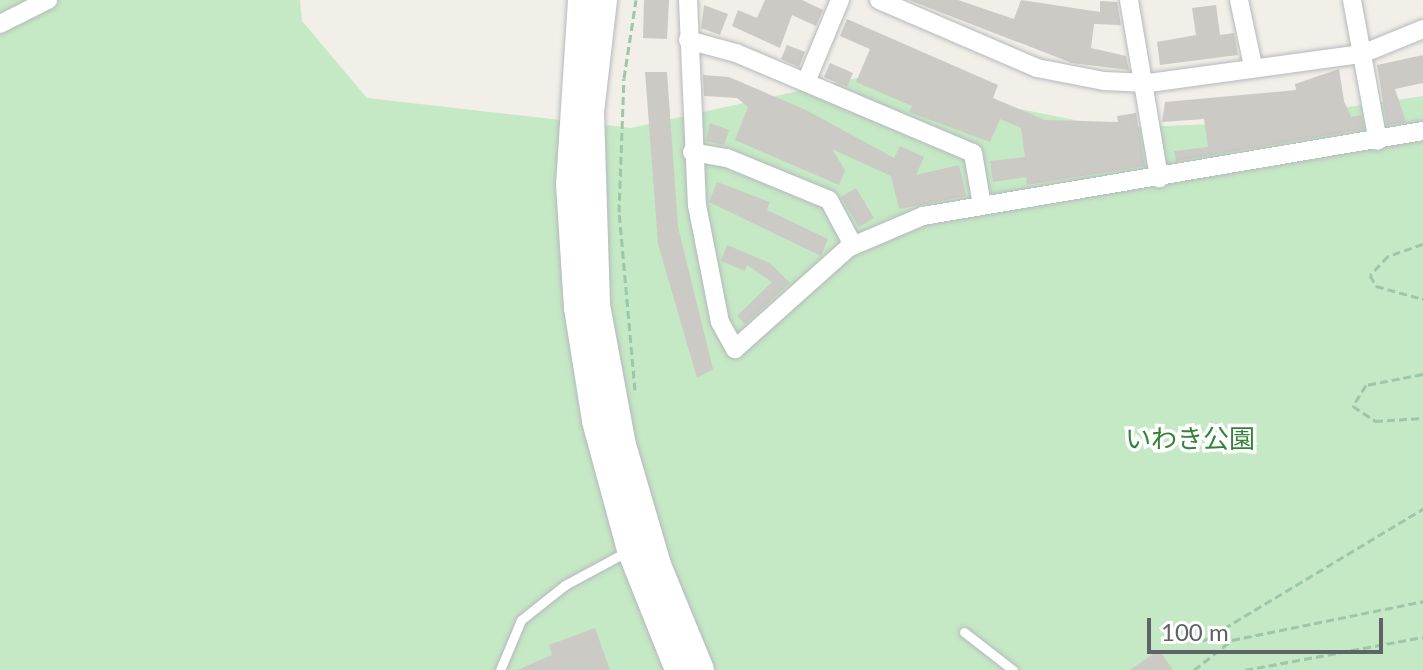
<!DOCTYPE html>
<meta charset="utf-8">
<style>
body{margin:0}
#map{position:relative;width:1423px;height:670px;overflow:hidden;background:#f1efe8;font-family:Lato,"Noto Sans JP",sans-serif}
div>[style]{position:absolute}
.green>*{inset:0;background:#c5e8c5}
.building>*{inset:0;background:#cccac5}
.path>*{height:3px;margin-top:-1.5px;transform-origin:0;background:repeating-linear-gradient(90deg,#9cc7a9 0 8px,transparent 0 12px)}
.roads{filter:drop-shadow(0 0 2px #b5b8bc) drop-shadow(0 0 2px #b5b8bc)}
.lane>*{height:9px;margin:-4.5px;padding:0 4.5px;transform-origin:4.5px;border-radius:4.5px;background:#fff}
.street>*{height:18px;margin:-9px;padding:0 9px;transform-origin:9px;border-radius:9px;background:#fff}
.secondary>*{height:26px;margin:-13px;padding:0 13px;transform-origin:13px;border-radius:13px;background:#fff}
span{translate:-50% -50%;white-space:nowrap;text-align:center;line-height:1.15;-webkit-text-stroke:7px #fff;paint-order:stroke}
.park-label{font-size:26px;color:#348238}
.scale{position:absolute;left:1147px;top:618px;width:236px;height:36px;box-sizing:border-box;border:4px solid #5f6368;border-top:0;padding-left:10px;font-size:24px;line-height:28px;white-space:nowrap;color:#5f6368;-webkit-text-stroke:6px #fff;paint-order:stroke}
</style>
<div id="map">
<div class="green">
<div style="clip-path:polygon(0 0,300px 0,302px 21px,367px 98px,631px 128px,861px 77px,1114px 128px,1239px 123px,1423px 96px,1423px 670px,0 670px)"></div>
</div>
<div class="building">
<div style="clip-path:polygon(644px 0,669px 0,667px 39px,643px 38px)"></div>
<div style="clip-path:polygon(765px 0,802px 0,823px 10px,816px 26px,792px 15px,780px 48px,732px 26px,738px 10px,757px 18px)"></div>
<div style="clip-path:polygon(909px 0,958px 0,1014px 19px,1021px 0,1100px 12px,1100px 1px,1117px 2px,1121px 25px,1094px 24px,1091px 48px,1126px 56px,1129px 70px,1072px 63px)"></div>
<div style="clip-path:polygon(704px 5px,728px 14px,720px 35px,701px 28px)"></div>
<div style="clip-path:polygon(1216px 5px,1220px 35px,1234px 33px,1238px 55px,1160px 65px,1157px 42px,1196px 35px,1192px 8px)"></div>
<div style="clip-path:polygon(847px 19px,998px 85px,993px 98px,1045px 120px,1118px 122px,1117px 116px,1136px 113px,1145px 166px,1027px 185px,1026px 177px,993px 182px,990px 161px,1025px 157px,1021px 128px,1000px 119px,990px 142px,909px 112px,912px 106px,856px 82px,870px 49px,840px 36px)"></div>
<div style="clip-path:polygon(787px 45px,805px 52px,799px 67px,781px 59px)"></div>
<div style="clip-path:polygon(1423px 55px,1423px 83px,1395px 89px,1406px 122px,1387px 125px,1377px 65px)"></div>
<div style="clip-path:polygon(830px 63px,853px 73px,847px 87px,824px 77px)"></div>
<div style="clip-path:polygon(1339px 69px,1344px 101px,1351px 117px,1361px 115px,1364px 129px,1176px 161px,1174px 151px,1208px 147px,1204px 119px,1162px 122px,1165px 102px,1296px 90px,1295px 84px)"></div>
<div style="clip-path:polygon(645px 72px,667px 72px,678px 227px,713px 369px,697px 378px,658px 244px)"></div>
<div style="clip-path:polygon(703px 75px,729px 77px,806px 110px,894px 158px,900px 146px,924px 157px,916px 175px,959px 165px,966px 196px,899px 209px,891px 176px,832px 149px,845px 170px,839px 185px,735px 140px,748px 107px,737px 98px,704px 96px)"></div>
<div style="clip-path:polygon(710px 123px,729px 130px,724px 145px,706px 141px)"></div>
<div style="clip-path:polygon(717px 182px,770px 202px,767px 210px,828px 239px,821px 256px,709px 202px)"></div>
<div style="clip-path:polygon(856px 188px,874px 218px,859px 227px,841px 197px)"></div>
<div style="clip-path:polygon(727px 245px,770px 263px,790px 283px,745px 324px,737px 316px,772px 282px,747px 265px,745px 271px,721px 261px)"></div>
<div style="clip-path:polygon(595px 628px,610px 670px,517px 670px,552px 655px,549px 645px)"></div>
<div style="clip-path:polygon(1159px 650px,1173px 670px,1130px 670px)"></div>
</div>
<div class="path">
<div style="left:1423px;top:244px;width:37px;rotate:161deg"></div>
<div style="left:1388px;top:256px;width:26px;rotate:133deg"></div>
<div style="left:1370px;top:275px;width:13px;rotate:61deg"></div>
<div style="left:1376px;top:286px;width:49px;rotate:15.5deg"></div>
<div style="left:1423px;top:374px;width:58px;rotate:169.1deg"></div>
<div style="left:1366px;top:385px;width:25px;rotate:122deg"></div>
<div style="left:1353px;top:406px;width:27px;rotate:34deg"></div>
<div style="left:1375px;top:421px;width:48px;rotate:-3.6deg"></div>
<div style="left:635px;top:390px;width:179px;rotate:-95.1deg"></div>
<div style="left:619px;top:212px;width:134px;rotate:-87.9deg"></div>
<div style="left:624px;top:78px;width:79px;rotate:-81.3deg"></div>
<div style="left:1203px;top:641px;width:257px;rotate:-31deg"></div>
<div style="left:1194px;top:670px;width:48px;rotate:-38.3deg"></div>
<div style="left:1232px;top:640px;width:195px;rotate:-11.5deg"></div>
<div style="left:1245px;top:670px;width:181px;rotate:-10.5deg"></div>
</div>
<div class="roads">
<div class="lane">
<div style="left:964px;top:632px;width:62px;rotate:37.8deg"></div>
<div style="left:500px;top:670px;width:54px;rotate:-67.2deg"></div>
<div style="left:521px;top:620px;width:56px;rotate:-38.5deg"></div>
<div style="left:565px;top:585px;width:69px;rotate:-28.4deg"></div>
</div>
<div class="street">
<div style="left:688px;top:0;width:205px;rotate:87.5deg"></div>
<div style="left:697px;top:205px;width:119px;rotate:78.9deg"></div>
<div style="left:720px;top:322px;width:31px;rotate:61deg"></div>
<div style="left:735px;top:349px;width:152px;rotate:-41.8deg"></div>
<div style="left:848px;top:248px;width:82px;rotate:-23.1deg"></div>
<div style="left:923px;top:216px;width:507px;rotate:-9.65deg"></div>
<div style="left:879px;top:0;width:172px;rotate:23.3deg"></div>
<div style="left:1037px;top:68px;width:68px;rotate:11deg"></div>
<div style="left:1104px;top:81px;width:45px;rotate:2.5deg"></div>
<div style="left:1149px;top:83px;width:215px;rotate:-7.8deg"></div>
<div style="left:1362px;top:54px;width:66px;rotate:-22.3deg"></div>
<div style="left:1129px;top:0;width:181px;rotate:80.4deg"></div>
<div style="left:1239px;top:0;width:67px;rotate:78deg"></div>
<div style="left:1352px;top:0;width:143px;rotate:79.6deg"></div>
<div style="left:0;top:24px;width:54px;rotate:-26.6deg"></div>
<div style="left:688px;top:40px;width:50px;rotate:15.2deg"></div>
<div style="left:736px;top:53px;width:257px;rotate:22.9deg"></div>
<div style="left:973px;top:153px;width:53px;rotate:80.2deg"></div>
<div style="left:806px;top:82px;width:89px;rotate:-67.5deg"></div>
<div style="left:692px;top:152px;width:36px;rotate:10deg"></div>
<div style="left:727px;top:158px;width:110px;rotate:22.4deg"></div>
<div style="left:829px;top:200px;width:51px;rotate:61.9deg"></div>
</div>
<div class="secondary">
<div style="left:581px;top:0;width:184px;rotate:93.7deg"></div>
<div style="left:569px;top:184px;width:124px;rotate:86.3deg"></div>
<div style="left:577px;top:308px;width:114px;rotate:80.9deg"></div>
<div style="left:595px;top:421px;width:134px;rotate:74.8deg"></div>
<div style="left:630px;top:550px;width:129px;rotate:68.2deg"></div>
<div style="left:604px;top:0;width:114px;rotate:96.6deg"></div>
<div style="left:591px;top:113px;width:192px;rotate:88.2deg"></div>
<div style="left:597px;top:305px;width:142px;rotate:79.5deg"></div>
<div style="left:623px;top:445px;width:125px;rotate:73.7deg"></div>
<div style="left:658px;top:565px;width:113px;rotate:67.7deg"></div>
</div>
</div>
<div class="park-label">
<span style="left:1190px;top:439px">いわき公園</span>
</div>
<div class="scale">100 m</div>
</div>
